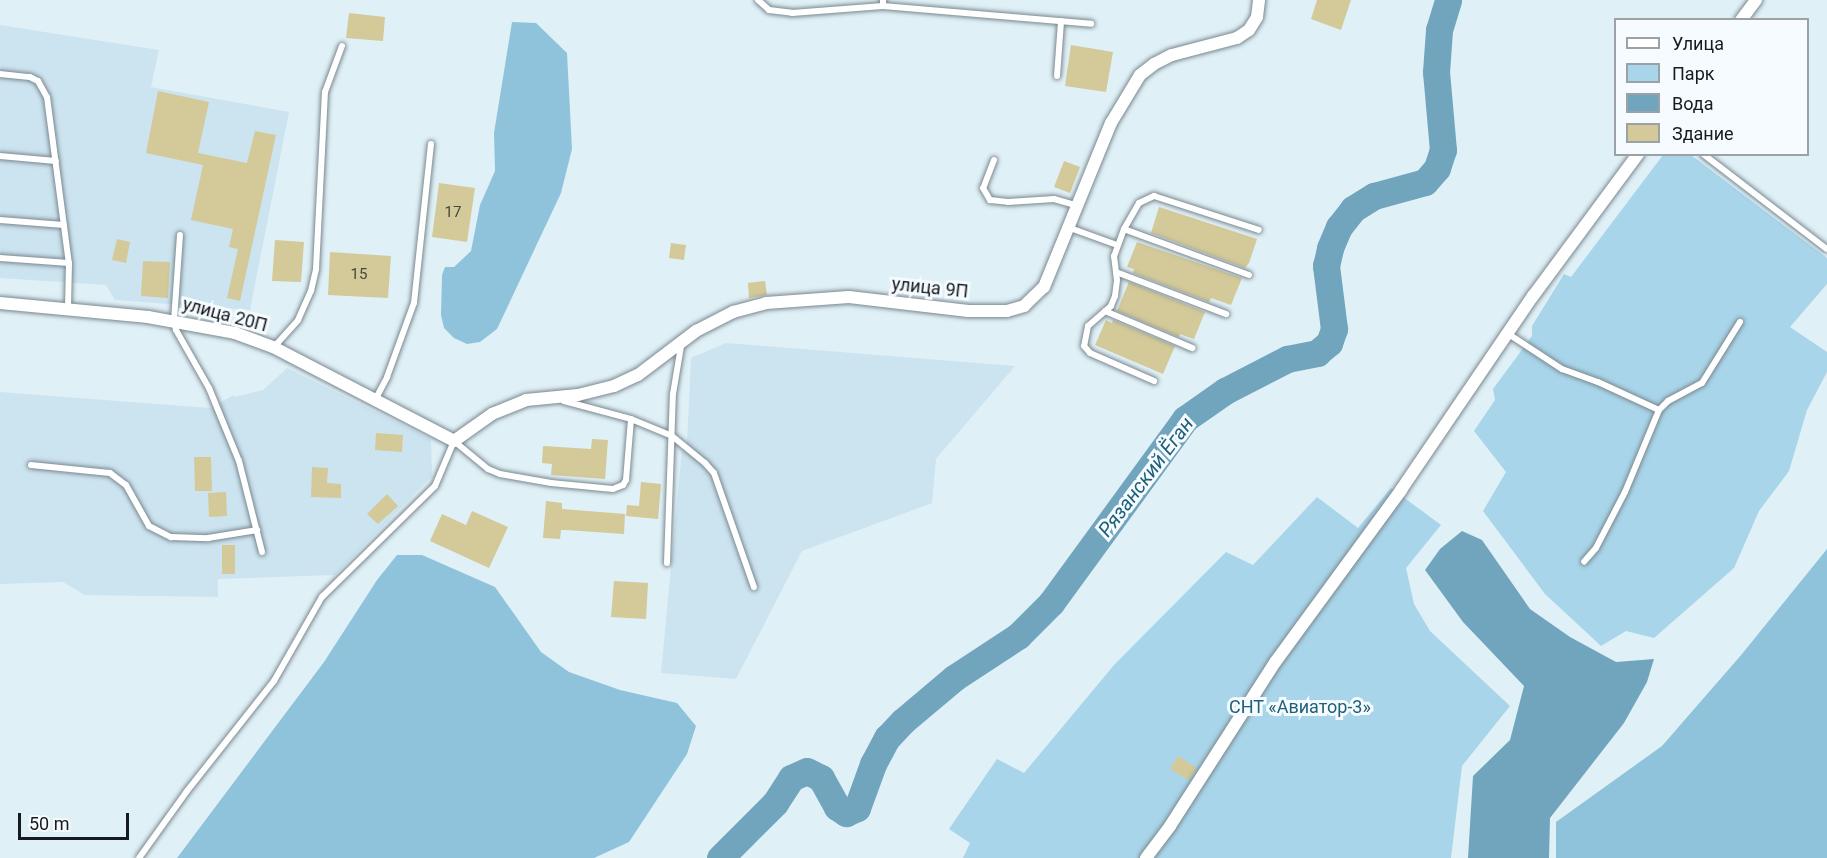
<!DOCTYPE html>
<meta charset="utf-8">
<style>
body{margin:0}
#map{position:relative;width:1827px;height:858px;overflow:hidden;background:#e0f0f7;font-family:Roboto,sans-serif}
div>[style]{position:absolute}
.built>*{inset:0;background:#cce4f0}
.green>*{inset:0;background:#a9d5ea}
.forest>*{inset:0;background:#8fc3dc}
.water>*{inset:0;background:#71a5bd}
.river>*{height:27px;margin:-13.5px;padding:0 13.5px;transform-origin:13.5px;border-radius:13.5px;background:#71a5bd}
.building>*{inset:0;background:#d3c999}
.roads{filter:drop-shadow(0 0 2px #7a888f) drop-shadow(0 0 2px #7a888f)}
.service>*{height:6px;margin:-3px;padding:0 3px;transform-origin:3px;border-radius:3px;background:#fff}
.minor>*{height:12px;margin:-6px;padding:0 6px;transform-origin:6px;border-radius:6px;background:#fff}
span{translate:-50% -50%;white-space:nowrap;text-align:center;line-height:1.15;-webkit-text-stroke:6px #f5fbfe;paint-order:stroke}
.number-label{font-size:15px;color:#44463d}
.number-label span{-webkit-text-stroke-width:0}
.street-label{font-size:18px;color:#151b1e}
.park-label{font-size:18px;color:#1e5f79}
.water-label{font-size:20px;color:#1e5f79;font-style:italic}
.legend{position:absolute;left:1614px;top:18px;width:195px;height:138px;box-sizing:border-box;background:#f5fbfe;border:2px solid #9ba1a4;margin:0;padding:8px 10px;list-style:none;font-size:18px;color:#151b1e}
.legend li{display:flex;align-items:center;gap:12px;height:30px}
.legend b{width:30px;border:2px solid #9ba1a4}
.scale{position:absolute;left:18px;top:813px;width:111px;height:27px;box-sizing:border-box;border:3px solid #151b1e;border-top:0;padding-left:8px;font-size:18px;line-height:21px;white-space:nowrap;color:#151b1e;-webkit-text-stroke:4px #f5fbfe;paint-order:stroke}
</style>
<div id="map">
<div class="built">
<div style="clip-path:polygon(0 25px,159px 50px,151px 87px,289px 112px,250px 310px,115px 300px,106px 285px,0 278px)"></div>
<div style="clip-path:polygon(726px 343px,1015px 366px,936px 459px,932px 503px,802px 551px,736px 679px,661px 673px,682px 450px,687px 444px,691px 358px)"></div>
<div style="clip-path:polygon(287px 368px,431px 439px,432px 476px,335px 575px,218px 579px,218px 597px,85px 595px,63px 582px,0 584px,0 392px,210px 408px,234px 395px,235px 397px,263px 390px)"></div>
</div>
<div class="green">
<div style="clip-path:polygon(1663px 155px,1691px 155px,1827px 258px,1827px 284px,1790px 327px,1827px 352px,1827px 372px,1807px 410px,1789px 471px,1759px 511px,1734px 568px,1654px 638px,1626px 631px,1601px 646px,1545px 594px,1483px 511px,1506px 472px,1474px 431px,1495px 400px,1493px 389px,1532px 336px,1532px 326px,1564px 274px,1571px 277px)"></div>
<div style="clip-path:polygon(1391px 488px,1441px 525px,1406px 568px,1414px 604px,1430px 631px,1510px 706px,1462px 766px,1451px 858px,963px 858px,970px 843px,949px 829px,997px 759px,1024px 773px,1114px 665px,1226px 552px,1253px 565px,1317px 497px,1358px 528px)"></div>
</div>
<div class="forest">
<div style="clip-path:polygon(512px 22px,536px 23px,567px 53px,572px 149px,561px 193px,497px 329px,480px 342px,467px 344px,454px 338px,444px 328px,441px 315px,442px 275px,445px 267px,454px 267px,471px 251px,480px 205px,495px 171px,494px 133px)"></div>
<div style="clip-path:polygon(1827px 549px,1827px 858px,1556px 858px,1556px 822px,1662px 746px,1742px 654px)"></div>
<div style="clip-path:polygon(397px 555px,422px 555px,495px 587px,541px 652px,569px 672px,620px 690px,677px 703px,696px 726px,687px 754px,629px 842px,594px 858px,177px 858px,324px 662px,377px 580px)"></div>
</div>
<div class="water">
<div style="clip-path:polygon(1462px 531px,1482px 540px,1530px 609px,1570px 637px,1616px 662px,1654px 659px,1647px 682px,1624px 723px,1550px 818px,1549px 858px,1468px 858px,1473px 776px,1510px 740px,1524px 686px,1463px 622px,1425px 570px,1440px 549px)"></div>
</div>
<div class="river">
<div style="left:720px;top:858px;width:78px;rotate:-45deg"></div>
<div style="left:775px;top:803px;width:30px;rotate:-57deg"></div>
<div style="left:791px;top:778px;width:17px;rotate:-24deg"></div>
<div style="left:807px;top:771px;width:16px;rotate:27deg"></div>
<div style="left:821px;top:778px;width:33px;rotate:61deg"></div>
<div style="left:837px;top:807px;width:11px;rotate:34deg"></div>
<div style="left:846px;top:813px;width:12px;rotate:-24deg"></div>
<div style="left:857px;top:808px;width:47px;rotate:-70deg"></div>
<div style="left:873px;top:764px;width:30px;rotate:-62deg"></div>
<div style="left:887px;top:738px;width:23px;rotate:-47deg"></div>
<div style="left:903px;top:721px;width:67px;rotate:-40.1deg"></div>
<div style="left:954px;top:678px;width:77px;rotate:-33.3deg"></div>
<div style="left:1018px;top:636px;width:47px;rotate:-45deg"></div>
<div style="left:1051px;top:603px;width:228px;rotate:-53.9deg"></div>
<div style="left:1185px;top:419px;width:49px;rotate:-35deg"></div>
<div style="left:1225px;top:391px;width:70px;rotate:-27.3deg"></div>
<div style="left:1287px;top:359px;width:31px;rotate:-11deg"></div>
<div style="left:1317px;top:353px;width:16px;rotate:-40deg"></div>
<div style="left:1329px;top:343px;width:15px;rotate:-70deg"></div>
<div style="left:1334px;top:329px;width:64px;rotate:-97.2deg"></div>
<div style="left:1326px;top:266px;width:18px;rotate:-77deg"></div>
<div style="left:1330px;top:248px;width:23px;rotate:-67deg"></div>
<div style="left:1339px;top:227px;width:23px;rotate:-52deg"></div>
<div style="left:1353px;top:209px;width:25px;rotate:-32deg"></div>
<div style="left:1374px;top:196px;width:53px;rotate:-15.4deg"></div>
<div style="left:1425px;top:182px;width:18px;rotate:-49deg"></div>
<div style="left:1437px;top:168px;width:19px;rotate:-72deg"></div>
<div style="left:1443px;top:150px;width:78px;rotate:-95.1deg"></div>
<div style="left:1436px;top:72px;width:42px;rotate:-85.9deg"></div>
<div style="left:1439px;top:30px;width:31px;rotate:-73deg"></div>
</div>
<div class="building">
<div style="clip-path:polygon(1317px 0,1351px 0,1341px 30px,1311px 19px)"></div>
<div style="clip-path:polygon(349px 13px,385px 17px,383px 41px,346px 38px)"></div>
<div style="clip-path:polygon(1071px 45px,1113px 52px,1106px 92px,1065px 86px)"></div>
<div style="clip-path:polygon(158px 91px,209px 102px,198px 153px,247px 163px,255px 131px,276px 135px,240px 301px,227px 298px,238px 249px,229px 247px,233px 229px,191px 220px,203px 165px,146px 153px)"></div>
<div style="clip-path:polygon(1064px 161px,1080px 167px,1070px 193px,1054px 187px)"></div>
<div style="clip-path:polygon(439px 183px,475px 188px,467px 242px,432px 237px)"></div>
<div style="clip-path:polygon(1159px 207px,1257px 239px,1249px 263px,1245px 268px,1151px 233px)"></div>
<div style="clip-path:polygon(117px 239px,130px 242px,126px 263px,112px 260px)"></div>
<div style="clip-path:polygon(275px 240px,304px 242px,301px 282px,272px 281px)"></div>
<div style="clip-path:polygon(1137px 242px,1242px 278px,1231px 305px,1211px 298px,1209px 302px,1133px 273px,1134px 269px,1127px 267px)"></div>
<div style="clip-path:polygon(671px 243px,686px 245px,684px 260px,669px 258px)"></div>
<div style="clip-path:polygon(330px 252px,391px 256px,388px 298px,328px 295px)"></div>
<div style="clip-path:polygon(143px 261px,170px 262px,168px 298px,141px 296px)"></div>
<div style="clip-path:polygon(765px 281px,767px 295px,749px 298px,748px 283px)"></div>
<div style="clip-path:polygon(1129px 282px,1205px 312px,1194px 339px,1180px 334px,1179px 337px,1117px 311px)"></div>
<div style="clip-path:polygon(1106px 320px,1112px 323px,1113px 320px,1175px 346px,1163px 374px,1095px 345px)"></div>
<div style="clip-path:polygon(376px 433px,403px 435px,402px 452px,375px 450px)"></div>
<div style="clip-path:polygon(592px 439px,608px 440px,605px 479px,551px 475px,552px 464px,542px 463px,543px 446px,591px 449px)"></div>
<div style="clip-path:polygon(194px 457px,211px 457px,212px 491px,195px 491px)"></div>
<div style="clip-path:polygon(312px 467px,328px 468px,327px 483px,341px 484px,341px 498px,311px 497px)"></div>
<div style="clip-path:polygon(641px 482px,661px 484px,658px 519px,626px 516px,627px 505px,639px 506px)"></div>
<div style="clip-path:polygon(226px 492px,227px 516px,209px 517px,208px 493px)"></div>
<div style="clip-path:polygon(387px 494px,398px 506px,378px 524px,367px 514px)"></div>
<div style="clip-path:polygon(546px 501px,562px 503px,562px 509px,625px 514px,624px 534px,566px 530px,561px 530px,560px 539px,543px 538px)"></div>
<div style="clip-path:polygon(472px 511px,508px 527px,489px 568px,430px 541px,442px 514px,466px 525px)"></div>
<div style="clip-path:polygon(222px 545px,235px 545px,235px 574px,222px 574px)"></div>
<div style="clip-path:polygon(614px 581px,648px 583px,646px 619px,611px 617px)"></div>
<div style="clip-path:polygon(1178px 756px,1197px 768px,1189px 780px,1170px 769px)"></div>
</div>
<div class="roads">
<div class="service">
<div style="left:758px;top:0;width:15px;rotate:42deg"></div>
<div style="left:769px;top:10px;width:23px;rotate:7deg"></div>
<div style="left:792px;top:13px;width:91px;rotate:-4.4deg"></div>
<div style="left:883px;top:0;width:6px;rotate:90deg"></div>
<div style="left:883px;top:6px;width:209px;rotate:4.9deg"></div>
<div style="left:0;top:74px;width:30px;rotate:6deg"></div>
<div style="left:30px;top:77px;width:9px;rotate:27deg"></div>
<div style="left:38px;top:81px;width:18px;rotate:61deg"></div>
<div style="left:47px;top:97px;width:167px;rotate:82.5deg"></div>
<div style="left:69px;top:263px;width:45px;rotate:91.3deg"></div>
<div style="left:1057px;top:76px;width:55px;rotate:-85.8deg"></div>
<div style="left:1703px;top:154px;width:156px;rotate:37.5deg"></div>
<div style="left:0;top:156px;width:56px;rotate:5.1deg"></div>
<div style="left:994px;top:160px;width:30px;rotate:111deg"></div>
<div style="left:983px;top:188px;width:14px;rotate:60deg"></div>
<div style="left:990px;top:200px;width:18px;rotate:6deg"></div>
<div style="left:1008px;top:202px;width:46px;rotate:-3.7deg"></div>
<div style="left:1054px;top:199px;width:25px;rotate:16deg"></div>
<div style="left:0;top:220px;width:64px;rotate:4.5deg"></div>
<div style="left:1070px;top:228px;width:50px;rotate:19.9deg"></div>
<div style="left:1124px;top:229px;width:29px;rotate:110deg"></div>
<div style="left:1114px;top:256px;width:24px;rotate:83deg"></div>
<div style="left:1117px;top:280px;width:16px;rotate:97deg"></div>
<div style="left:1115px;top:296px;width:11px;rotate:112deg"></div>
<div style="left:1111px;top:306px;width:30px;rotate:139deg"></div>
<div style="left:1088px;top:326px;width:20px;rotate:101deg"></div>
<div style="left:1084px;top:346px;width:9px;rotate:49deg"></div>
<div style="left:1090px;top:353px;width:70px;rotate:23.6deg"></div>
<div style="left:180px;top:235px;width:85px;rotate:94deg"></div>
<div style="left:174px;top:320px;width:10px;rotate:79deg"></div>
<div style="left:176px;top:330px;width:67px;rotate:60.4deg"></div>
<div style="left:209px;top:388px;width:79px;rotate:67.7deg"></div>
<div style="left:239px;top:461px;width:94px;rotate:75.8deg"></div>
<div style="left:0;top:258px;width:69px;rotate:4.1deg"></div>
<div style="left:1116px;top:272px;width:118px;rotate:20.9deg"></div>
<div style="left:1249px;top:275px;width:133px;rotate:-159.8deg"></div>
<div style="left:1124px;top:229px;width:30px;rotate:-60deg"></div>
<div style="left:1139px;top:203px;width:17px;rotate:-25deg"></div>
<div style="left:1154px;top:196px;width:110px;rotate:17.9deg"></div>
<div style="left:1105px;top:311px;width:95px;rotate:23deg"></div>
<div style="left:1507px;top:333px;width:66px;rotate:33.2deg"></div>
<div style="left:1562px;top:369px;width:38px;rotate:20deg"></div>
<div style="left:1598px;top:382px;width:67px;rotate:24.7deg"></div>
<div style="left:1659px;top:410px;width:89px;rotate:112.5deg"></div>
<div style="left:1625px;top:492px;width:63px;rotate:117.4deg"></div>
<div style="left:1596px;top:548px;width:18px;rotate:131deg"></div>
<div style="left:274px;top:347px;width:36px;rotate:-48deg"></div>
<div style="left:298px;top:320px;width:32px;rotate:-66deg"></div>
<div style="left:311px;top:291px;width:23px;rotate:-77deg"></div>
<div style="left:316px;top:269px;width:177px;rotate:-87.1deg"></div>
<div style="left:325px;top:92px;width:49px;rotate:-69.7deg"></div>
<div style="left:375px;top:400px;width:26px;rotate:-62deg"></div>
<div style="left:387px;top:377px;width:79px;rotate:-70deg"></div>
<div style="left:414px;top:303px;width:160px;rotate:-83.9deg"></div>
<div style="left:564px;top:401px;width:69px;rotate:15deg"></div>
<div style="left:631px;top:419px;width:44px;rotate:22.5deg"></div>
<div style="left:672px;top:436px;width:43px;rotate:39.3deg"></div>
<div style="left:705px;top:463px;width:13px;rotate:48deg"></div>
<div style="left:714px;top:473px;width:121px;rotate:70.7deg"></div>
<div style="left:1659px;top:410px;width:13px;rotate:-45deg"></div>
<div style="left:1668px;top:401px;width:38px;rotate:-28deg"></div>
<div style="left:1702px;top:383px;width:72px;rotate:-58.1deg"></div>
<div style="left:31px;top:465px;width:79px;rotate:5.8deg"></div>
<div style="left:110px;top:473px;width:20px;rotate:37deg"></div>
<div style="left:126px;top:485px;width:47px;rotate:60.7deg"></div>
<div style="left:149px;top:526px;width:25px;rotate:27deg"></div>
<div style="left:171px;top:537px;width:37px;rotate:2deg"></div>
<div style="left:208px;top:538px;width:50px;rotate:-9.3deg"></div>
<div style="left:667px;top:563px;width:169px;rotate:-88deg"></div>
<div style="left:673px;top:394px;width:49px;rotate:-80.5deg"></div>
<div style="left:139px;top:858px;width:82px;rotate:-54.4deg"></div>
<div style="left:187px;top:791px;width:140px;rotate:-51.7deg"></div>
<div style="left:274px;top:681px;width:97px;rotate:-60.3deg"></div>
<div style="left:322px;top:597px;width:158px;rotate:-44.5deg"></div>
<div style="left:435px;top:486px;width:49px;rotate:-67.1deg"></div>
<div style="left:454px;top:441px;width:44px;rotate:39.5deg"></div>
<div style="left:488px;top:469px;width:13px;rotate:23deg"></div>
<div style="left:500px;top:474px;width:52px;rotate:10deg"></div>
<div style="left:551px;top:483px;width:62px;rotate:5.5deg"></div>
<div style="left:613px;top:489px;width:11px;rotate:-22deg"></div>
<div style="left:623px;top:485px;width:6px;rotate:-59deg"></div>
<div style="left:626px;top:480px;width:61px;rotate:-85.3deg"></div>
</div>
<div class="minor">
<div style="left:1741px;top:20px;width:25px;rotate:-53deg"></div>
<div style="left:0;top:303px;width:149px;rotate:5.4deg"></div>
<div style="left:148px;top:317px;width:88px;rotate:10.4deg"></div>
<div style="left:235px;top:333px;width:40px;rotate:20.2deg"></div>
<div style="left:273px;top:347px;width:204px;rotate:27.4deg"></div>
<div style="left:454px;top:441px;width:47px;rotate:-35.4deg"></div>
<div style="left:492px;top:414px;width:37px;rotate:-22deg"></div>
<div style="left:526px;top:400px;width:52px;rotate:-5.5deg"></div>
<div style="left:578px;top:395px;width:37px;rotate:-14deg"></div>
<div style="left:614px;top:386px;width:26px;rotate:-25deg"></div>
<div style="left:638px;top:375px;width:73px;rotate:-37.2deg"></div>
<div style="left:696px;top:331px;width:42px;rotate:-27.2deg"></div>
<div style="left:733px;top:312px;width:34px;rotate:-15deg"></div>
<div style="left:766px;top:303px;width:83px;rotate:-4.1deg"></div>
<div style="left:849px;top:297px;width:120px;rotate:6.7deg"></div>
<div style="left:968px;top:311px;width:39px"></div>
<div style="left:1007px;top:311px;width:18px;rotate:-16deg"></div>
<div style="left:1024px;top:306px;width:28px;rotate:-44deg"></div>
<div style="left:1044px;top:287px;width:177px;rotate:-67.8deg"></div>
<div style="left:1111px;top:123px;width:56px;rotate:-58.9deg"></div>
<div style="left:1140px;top:75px;width:18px;rotate:-38deg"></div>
<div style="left:1154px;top:64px;width:20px;rotate:-27deg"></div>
<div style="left:1172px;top:55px;width:67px;rotate:-14.7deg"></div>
<div style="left:1237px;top:38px;width:14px;rotate:-34deg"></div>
<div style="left:1249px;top:30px;width:15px;rotate:-58deg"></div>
<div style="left:1257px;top:17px;width:17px;rotate:-83deg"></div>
<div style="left:1146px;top:858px;width:40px;rotate:-53deg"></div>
<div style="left:1170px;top:826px;width:196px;rotate:-57.3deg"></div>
<div style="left:1276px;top:661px;width:212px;rotate:-53.8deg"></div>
<div style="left:1401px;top:490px;width:235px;rotate:-55.8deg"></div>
<div style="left:1533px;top:296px;width:177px;rotate:-53.5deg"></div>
</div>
</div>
<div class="number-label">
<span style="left:453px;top:213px">17</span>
<span style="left:359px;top:275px">15</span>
</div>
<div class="street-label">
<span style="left:930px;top:288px;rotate:6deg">улица 9П</span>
<span style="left:225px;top:315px;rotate:15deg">улица 20П</span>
</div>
<div class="park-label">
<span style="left:1300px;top:707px">СНТ «Авиатор-3»</span>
</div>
<div class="water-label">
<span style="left:1146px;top:477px;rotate:-53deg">Рязанский Ёган</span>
</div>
<ul class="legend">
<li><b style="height:8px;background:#fff"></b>Улица</li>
<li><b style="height:16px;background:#a9d5ea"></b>Парк</li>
<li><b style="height:16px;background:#71a5bd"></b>Вода</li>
<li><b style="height:16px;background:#d3c999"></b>Здание</li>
</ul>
<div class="scale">50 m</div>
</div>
